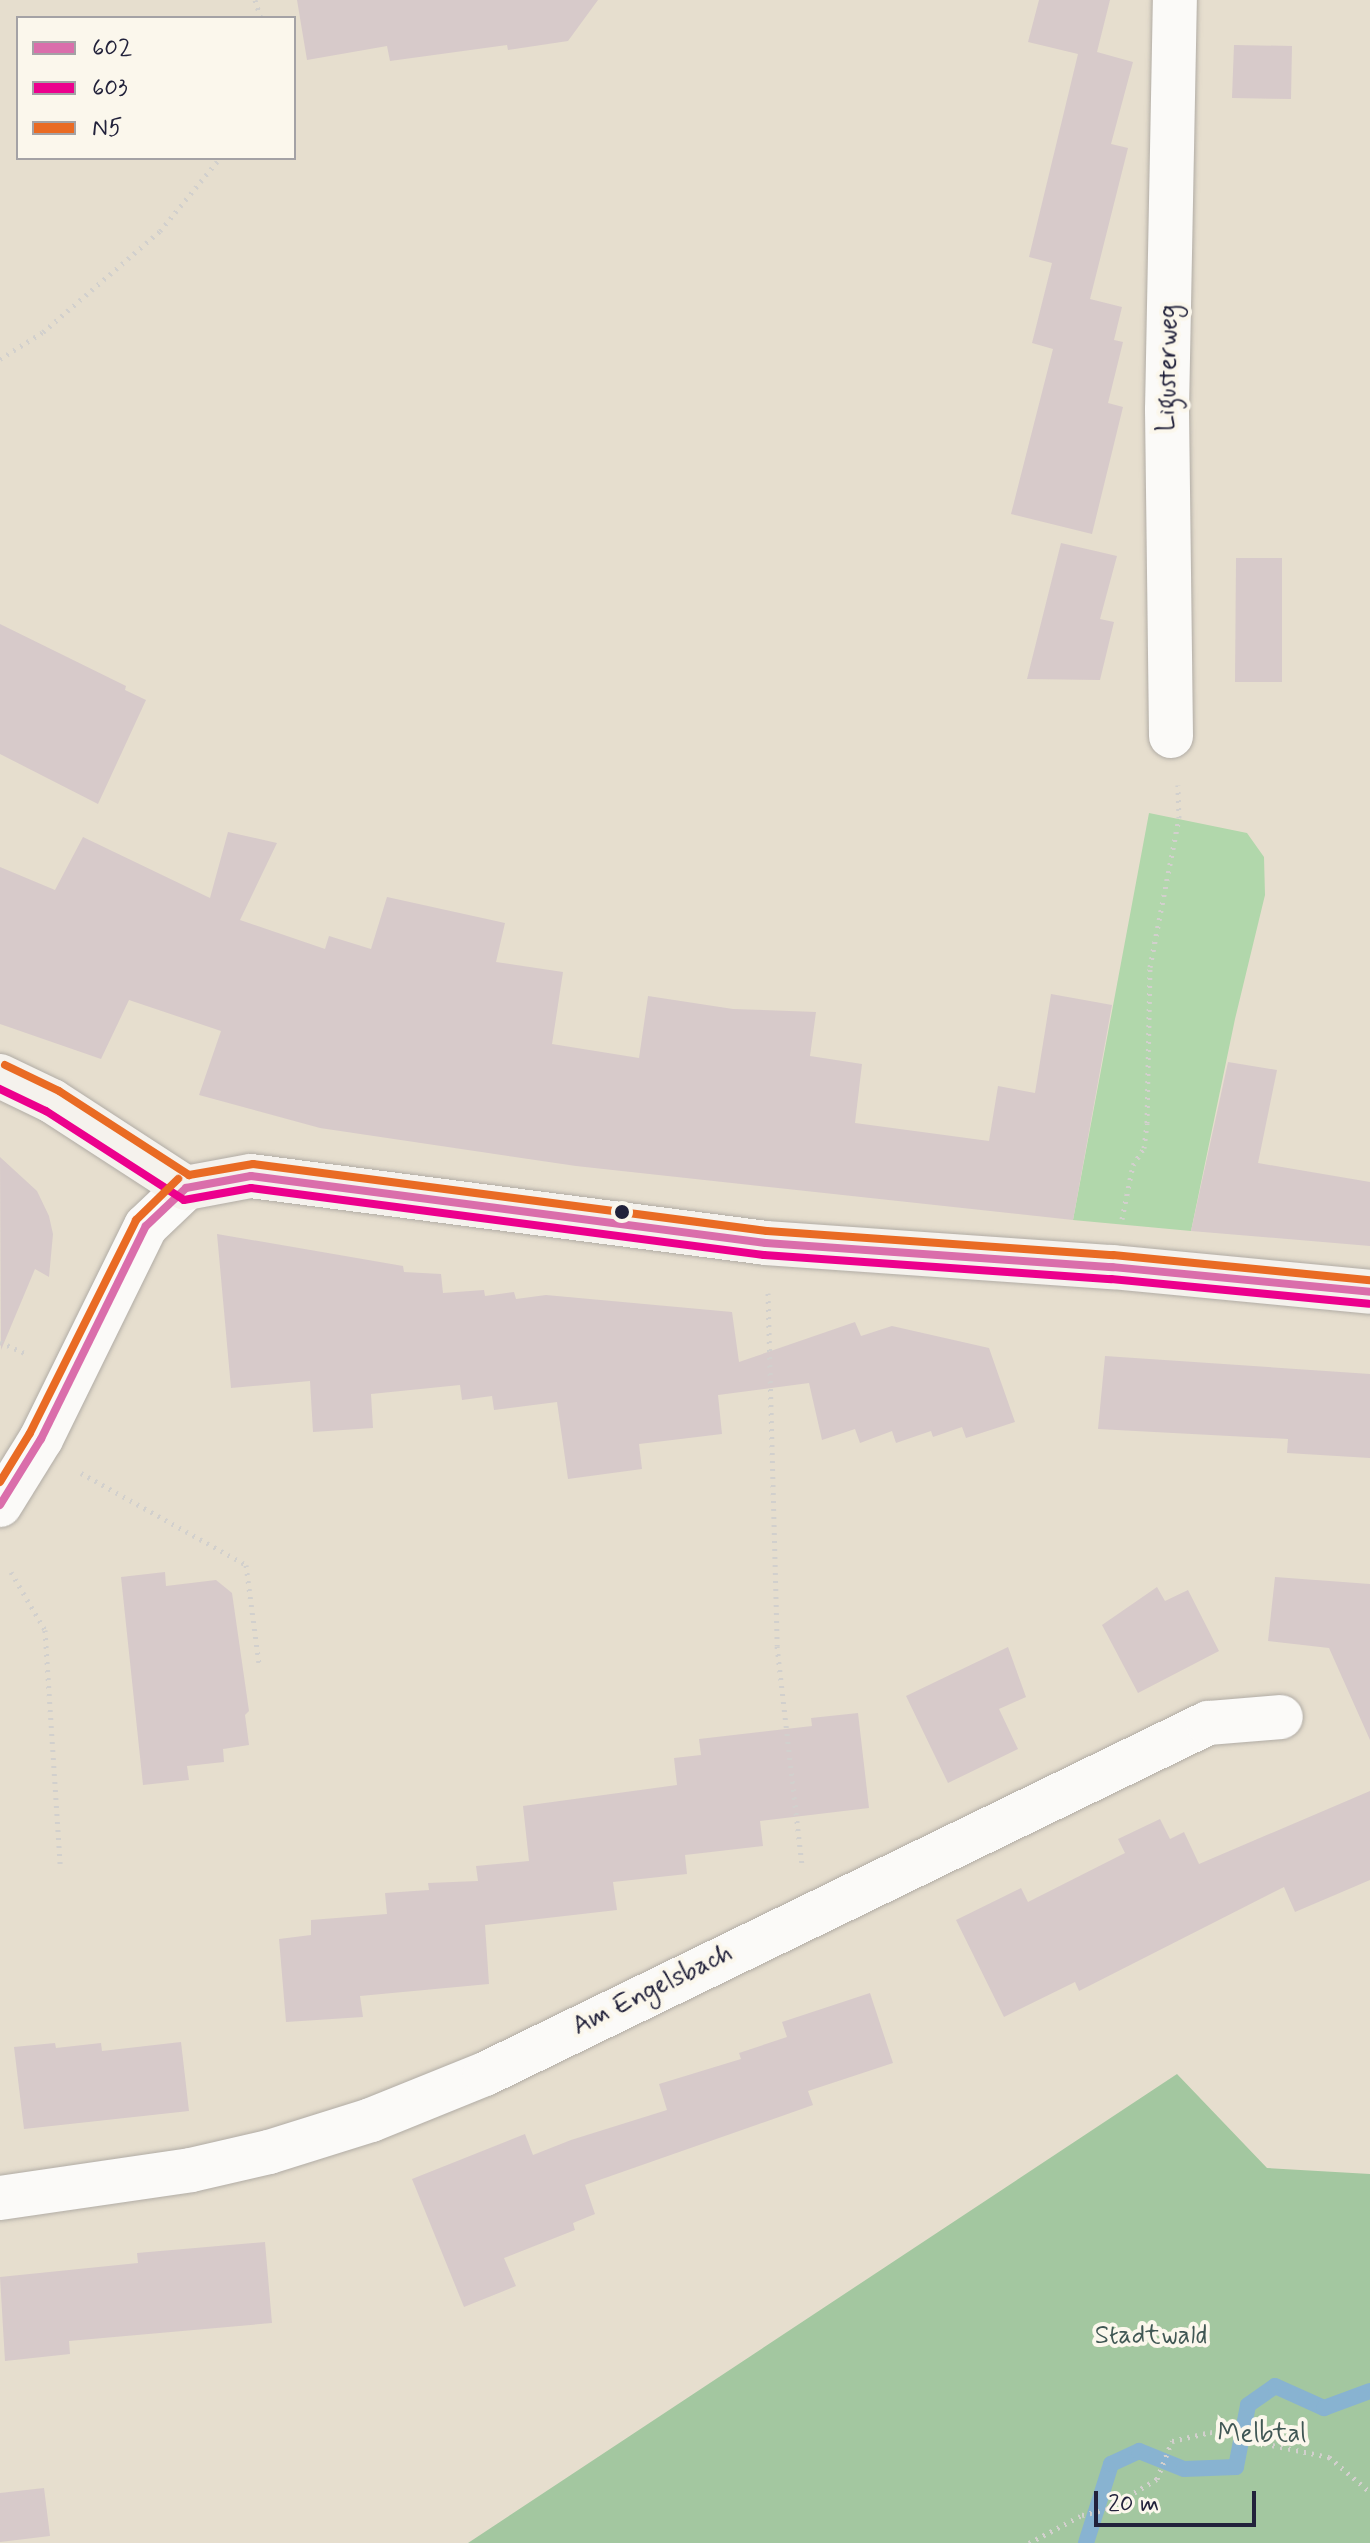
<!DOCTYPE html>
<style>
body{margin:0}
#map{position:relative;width:1370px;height:2543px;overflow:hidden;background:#e6dece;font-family:Mynerve,sans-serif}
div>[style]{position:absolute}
.green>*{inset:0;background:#b1d7ab}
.forest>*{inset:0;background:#a3c7a0}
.stream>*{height:16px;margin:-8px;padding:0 8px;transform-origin:8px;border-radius:8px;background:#88b3d1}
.building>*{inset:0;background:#d7caca}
.path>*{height:5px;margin-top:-2.5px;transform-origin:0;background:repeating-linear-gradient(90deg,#d2d0cd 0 2px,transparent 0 8px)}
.roads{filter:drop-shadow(0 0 2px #b1aca5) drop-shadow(0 0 2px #b1aca5)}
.street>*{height:44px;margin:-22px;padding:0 22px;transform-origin:22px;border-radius:22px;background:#fbfaf8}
.secondary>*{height:44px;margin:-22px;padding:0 22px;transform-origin:22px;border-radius:22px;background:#f5f2ed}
.bus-1>*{height:8px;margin:-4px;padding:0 4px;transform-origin:4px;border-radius:4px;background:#da6eab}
.bus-2>*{height:8px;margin:-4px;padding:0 4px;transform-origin:4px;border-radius:4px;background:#ec008d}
.bus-3>*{height:8px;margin:-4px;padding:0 4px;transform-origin:4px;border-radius:4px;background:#e96b24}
.dots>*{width:22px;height:22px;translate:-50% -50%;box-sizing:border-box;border:4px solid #fbf7ec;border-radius:50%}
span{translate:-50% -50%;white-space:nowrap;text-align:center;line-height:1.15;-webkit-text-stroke:8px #fbf7ec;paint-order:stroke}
.street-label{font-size:26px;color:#22223b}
.park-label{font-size:26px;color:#405754}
.legend{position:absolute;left:16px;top:16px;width:280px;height:144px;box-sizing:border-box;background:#fbf7ec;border:2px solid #a4a2a5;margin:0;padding:10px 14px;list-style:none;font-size:24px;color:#22223b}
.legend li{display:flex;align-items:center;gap:16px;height:40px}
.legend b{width:40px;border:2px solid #a4a2a5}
.scale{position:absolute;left:1094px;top:2491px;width:162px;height:36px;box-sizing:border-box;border:4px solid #22223b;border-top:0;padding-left:10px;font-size:24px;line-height:28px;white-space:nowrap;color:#22223b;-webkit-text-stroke:6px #fbf7ec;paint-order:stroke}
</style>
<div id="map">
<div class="green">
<div style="clip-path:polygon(1149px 813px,1247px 833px,1264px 857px,1265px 895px,1235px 1019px,1191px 1231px,1073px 1220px)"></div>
</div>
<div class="forest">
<div style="clip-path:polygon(1177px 2074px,1267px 2168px,1370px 2174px,1370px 2543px,468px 2543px)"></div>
</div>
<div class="stream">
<div style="left:1086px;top:2543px;width:83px;rotate:-72.4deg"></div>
<div style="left:1111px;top:2464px;width:31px;rotate:-25deg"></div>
<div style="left:1139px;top:2451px;width:48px;rotate:21.8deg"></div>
<div style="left:1184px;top:2469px;width:52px;rotate:-2.2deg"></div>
<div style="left:1236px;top:2467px;width:63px;rotate:-79deg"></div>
<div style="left:1248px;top:2405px;width:33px;rotate:-35deg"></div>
<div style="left:1275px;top:2386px;width:54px;rotate:24.2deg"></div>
<div style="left:1324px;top:2408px;width:49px;rotate:-20.3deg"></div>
</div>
<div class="building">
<div style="clip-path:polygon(297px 0,598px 0,568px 41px,508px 50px,507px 45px,390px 61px,387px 46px,307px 60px)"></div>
<div style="clip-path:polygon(1039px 0,1110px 0,1097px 52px,1133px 62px,1111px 144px,1128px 148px,1090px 299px,1122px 307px,1114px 340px,1123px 342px,1108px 403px,1123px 407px,1092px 534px,1011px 514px,1053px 349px,1032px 343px,1052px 263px,1029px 257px,1078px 54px,1028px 42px)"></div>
<div style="clip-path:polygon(1234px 45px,1292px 46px,1291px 99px,1232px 98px)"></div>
<div style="clip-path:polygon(1061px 543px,1117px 556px,1100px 619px,1114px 622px,1100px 680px,1027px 679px)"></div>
<div style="clip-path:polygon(1236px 558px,1282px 558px,1282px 682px,1235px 682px)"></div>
<div style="clip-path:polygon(0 624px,126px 686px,125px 690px,146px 700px,98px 804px,0 754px)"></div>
<div style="clip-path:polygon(228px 832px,277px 843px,240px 920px,325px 949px,329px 936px,371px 949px,387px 897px,505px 923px,496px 962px,563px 972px,552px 1044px,639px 1058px,648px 996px,733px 1009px,816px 1012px,810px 1056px,862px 1064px,855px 1123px,989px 1141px,998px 1086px,1035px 1093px,1051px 994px,1112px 1005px,1073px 1220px,576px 1166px,320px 1128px,199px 1095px,221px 1031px,129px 1000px,101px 1059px,0 1024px,0 867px,55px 890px,83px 837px,210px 898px)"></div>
<div style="clip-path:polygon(1228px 1062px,1277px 1070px,1258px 1163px,1370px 1182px,1370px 1246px,1191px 1231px)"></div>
<div style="clip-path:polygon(0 1157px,37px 1191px,49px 1216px,53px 1234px,49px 1277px,35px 1269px,1px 1350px)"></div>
<div style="clip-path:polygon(217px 1234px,403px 1266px,404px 1272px,441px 1274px,443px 1293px,484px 1290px,485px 1296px,514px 1292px,516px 1299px,546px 1295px,732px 1312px,739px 1362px,855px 1322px,861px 1336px,892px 1326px,989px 1348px,1015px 1422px,966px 1438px,962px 1427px,933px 1437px,931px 1431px,896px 1443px,892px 1431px,860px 1443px,855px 1429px,822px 1440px,809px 1383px,718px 1395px,722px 1434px,639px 1444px,642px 1469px,568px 1479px,557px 1402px,494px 1410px,492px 1396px,462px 1400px,460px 1385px,371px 1394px,373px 1428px,313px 1432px,310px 1381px,231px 1388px)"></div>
<div style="clip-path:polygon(1105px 1356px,1370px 1374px,1370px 1458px,1287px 1453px,1288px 1439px,1098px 1429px)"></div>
<div style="clip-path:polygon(165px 1572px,166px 1586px,216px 1580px,232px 1593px,249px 1711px,245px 1715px,249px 1745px,223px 1749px,224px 1762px,187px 1766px,189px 1780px,143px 1785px,121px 1577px)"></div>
<div style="clip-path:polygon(1275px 1577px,1370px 1584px,1370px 1740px,1329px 1648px,1268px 1641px)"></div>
<div style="clip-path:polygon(1157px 1587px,1165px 1601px,1188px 1590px,1219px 1651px,1138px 1693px,1102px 1625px)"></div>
<div style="clip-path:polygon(1008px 1647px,1026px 1697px,999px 1709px,1018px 1749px,948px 1783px,906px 1696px)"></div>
<div style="clip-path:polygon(858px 1713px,869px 1808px,760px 1821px,763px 1846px,685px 1855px,687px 1874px,613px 1882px,617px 1910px,485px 1925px,489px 1984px,360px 1996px,363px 2017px,286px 2022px,279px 1939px,311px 1935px,311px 1920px,387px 1914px,385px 1893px,429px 1890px,428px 1883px,478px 1881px,476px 1866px,529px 1861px,523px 1806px,677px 1785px,674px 1758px,701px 1755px,699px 1739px,812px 1726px,811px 1718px)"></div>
<div style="clip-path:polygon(1370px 1791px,1370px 1880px,1295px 1912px,1284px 1887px,1079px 1991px,1075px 1982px,1004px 2017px,956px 1920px,1021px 1888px,1028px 1902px,1125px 1853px,1118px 1839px,1160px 1819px,1170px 1839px,1184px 1832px,1199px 1864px)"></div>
<div style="clip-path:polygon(870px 1993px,893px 2063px,808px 2091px,813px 2105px,585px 2185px,595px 2214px,573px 2223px,575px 2230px,504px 2258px,516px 2286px,464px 2307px,412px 2179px,525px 2134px,533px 2155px,571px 2140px,667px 2110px,659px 2084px,741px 2059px,739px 2053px,787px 2037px,782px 2022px)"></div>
<div style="clip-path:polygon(181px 2042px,189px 2111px,24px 2129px,14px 2047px,55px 2043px,56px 2048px,101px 2043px,102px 2051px)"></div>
<div style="clip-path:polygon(265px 2242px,272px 2323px,69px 2341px,70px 2354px,5px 2361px,0 2277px,138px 2263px,137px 2253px)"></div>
<div style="clip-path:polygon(44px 2488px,50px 2536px,0 2542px,0 2493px)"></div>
</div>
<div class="path">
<div style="left:255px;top:0;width:19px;rotate:72deg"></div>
<div style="left:0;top:359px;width:51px;rotate:-32.1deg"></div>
<div style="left:43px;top:332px;width:155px;rotate:-40.8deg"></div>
<div style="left:160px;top:231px;width:94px;rotate:-50.6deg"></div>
<div style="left:1122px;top:1219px;width:55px;rotate:-78.5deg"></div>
<div style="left:1133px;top:1165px;width:20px;rotate:-57deg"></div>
<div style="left:1144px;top:1148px;width:25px;rotate:-83deg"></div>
<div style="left:1147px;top:1123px;width:156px;rotate:-88.9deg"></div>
<div style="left:1150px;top:967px;width:152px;rotate:-79deg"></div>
<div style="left:1179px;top:818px;width:33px;rotate:-92deg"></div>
<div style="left:768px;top:1293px;width:353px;rotate:88.5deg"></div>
<div style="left:777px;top:1646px;width:221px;rotate:83.5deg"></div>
<div style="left:0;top:1342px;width:30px;rotate:24deg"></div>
<div style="left:81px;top:1473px;width:189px;rotate:29.1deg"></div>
<div style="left:246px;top:1565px;width:100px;rotate:82.5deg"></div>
<div style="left:11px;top:1572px;width:67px;rotate:59.6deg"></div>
<div style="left:45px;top:1630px;width:235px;rotate:86.3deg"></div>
<div style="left:1029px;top:2543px;width:60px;rotate:-27.8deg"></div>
<div style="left:1082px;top:2515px;width:26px;rotate:-13deg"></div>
<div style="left:1107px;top:2509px;width:58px;rotate:-31deg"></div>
<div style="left:1157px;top:2479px;width:41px;rotate:-68.5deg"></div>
<div style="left:1172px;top:2441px;width:39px;rotate:-13deg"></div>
<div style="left:1210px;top:2432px;width:122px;rotate:11.9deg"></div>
<div style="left:1329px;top:2457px;width:54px;rotate:40.5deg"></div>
</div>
<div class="roads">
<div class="street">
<div style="left:1171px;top:736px;width:326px;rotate:-90.7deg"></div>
<div style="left:1167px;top:410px;width:410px;rotate:-88.9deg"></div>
<div style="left:0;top:1505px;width:78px;rotate:-58.2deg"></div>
<div style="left:41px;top:1439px;width:237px;rotate:-63.8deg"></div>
<div style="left:146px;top:1226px;width:55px;rotate:-43.5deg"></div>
<div style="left:0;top:2198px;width:193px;rotate:-8.3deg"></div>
<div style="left:191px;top:2170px;width:80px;rotate:-13deg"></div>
<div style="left:269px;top:2152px;width:107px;rotate:-17.4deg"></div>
<div style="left:371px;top:2120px;width:123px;rotate:-22deg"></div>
<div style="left:485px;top:2074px;width:804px;rotate:-25.9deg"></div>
<div style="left:1208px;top:1723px;width:73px;rotate:-4.7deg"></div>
</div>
<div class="secondary">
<div style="left:0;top:1076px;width:58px;rotate:25.7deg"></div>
<div style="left:52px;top:1101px;width:160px;rotate:33deg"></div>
<div style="left:186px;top:1188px;width:66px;rotate:-10.5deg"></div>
<div style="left:251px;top:1176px;width:519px;rotate:7.41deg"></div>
<div style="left:766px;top:1243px;width:347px;rotate:4deg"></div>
<div style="left:1112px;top:1267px;width:259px;rotate:5.5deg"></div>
</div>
</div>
<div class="bus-1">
<div style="left:186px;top:1188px;width:66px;rotate:-10.5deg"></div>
<div style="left:251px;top:1176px;width:519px;rotate:7.41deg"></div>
<div style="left:766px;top:1243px;width:347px;rotate:4deg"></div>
<div style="left:1112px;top:1267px;width:259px;rotate:5.5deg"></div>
<div style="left:0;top:1505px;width:78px;rotate:-58.2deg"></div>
<div style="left:41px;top:1439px;width:237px;rotate:-63.8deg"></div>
<div style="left:146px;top:1226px;width:55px;rotate:-43.5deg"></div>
</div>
<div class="bus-2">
<div style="left:0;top:1089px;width:51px;rotate:25.6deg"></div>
<div style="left:46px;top:1111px;width:164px;rotate:32.8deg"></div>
<div style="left:184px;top:1200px;width:68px;rotate:-10.2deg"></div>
<div style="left:251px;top:1188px;width:517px;rotate:7.44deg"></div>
<div style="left:764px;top:1255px;width:348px;rotate:4deg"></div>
<div style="left:1111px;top:1279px;width:259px;rotate:5.5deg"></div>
</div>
<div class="bus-3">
<div style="left:5px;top:1065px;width:60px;rotate:25.7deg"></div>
<div style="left:59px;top:1091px;width:155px;rotate:32.9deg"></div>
<div style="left:189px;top:1175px;width:65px;rotate:-9.8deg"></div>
<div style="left:253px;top:1164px;width:518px;rotate:7.43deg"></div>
<div style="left:767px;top:1231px;width:347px;rotate:4deg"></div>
<div style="left:1113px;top:1255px;width:258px;rotate:5.6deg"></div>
<div style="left:0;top:1482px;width:57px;rotate:-58.5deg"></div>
<div style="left:30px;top:1433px;width:238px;rotate:-63.5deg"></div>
<div style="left:136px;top:1220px;width:59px;rotate:-44.3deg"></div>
</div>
<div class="dots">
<div style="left:622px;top:1212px;background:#22223b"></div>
</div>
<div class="street-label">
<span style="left:1169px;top:368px;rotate:-89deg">Ligusterweg</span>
<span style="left:653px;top:1991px;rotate:-26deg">Am Engelsbach</span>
</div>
<div class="park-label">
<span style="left:1151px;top:2337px">Stadtwald</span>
<span style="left:1262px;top:2435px">Melbtal</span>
</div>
<ul class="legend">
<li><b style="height:10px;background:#da6eab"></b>602</li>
<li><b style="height:10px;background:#ec008d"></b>603</li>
<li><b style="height:10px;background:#e96b24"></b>N5</li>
</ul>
<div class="scale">20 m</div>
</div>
